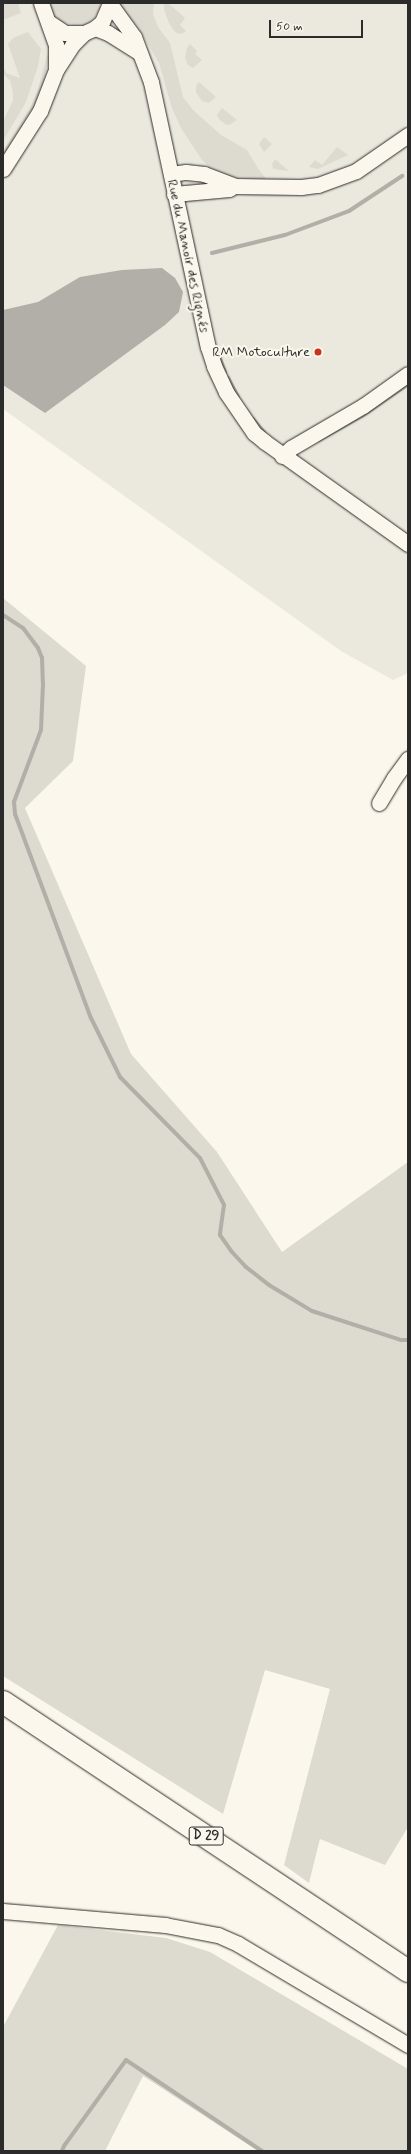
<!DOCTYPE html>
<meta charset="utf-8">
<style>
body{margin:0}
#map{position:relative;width:411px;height:2154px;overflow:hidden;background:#fbf7ec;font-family:Mynerve,sans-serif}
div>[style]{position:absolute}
.built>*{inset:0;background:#ebe8de}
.green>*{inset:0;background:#dddad0}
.water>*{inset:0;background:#b1afa7}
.stream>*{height:4px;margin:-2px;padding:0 2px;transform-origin:2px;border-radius:2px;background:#b1afa7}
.roads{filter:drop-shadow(0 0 1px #2b2b2b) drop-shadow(0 0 1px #2b2b2b)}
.minor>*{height:15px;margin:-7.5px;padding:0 7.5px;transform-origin:7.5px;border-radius:7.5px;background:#fbf7ec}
.primary>*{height:22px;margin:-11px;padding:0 11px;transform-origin:11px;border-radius:11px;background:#fbf7ec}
.dots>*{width:11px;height:11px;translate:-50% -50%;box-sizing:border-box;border:2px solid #fbf7ec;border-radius:50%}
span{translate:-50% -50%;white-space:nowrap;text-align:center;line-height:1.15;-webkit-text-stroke:4px #fbf7ec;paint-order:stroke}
.shield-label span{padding:1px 3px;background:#fbf7ec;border:1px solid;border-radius:3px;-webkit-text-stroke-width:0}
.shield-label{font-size:13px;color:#2b2b2b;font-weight:700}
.street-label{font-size:14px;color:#2b2b2b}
.poi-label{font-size:14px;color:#2b2b2b}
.right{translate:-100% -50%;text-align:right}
.frame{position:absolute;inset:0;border:4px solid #2b2b2b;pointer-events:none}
.scale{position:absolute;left:269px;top:20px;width:94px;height:18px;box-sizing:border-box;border:2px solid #2b2b2b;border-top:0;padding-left:5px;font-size:12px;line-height:14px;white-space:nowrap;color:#2b2b2b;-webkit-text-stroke:3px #fbf7ec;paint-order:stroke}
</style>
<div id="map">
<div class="built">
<div style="clip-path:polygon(3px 3px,408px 3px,408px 673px,393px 680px,341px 651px,3px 409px)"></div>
</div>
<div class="green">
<div style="clip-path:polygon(3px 3px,18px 3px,21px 13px,3px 20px)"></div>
<div style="clip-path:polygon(49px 3px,101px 3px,97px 14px,91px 21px,84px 25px,75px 26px,58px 21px,52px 14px)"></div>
<div style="clip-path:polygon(118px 3px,154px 3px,153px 14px,158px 27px,170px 43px,183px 97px,193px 110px,221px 135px,247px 150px,259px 170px,268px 181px,231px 177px,210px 168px,202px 160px,181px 128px,172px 108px,159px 63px,138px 27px,121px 10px)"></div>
<div style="clip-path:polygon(164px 3px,168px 3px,185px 18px,180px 25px,186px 31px,184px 33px,179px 34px,174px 31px,169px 23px,164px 9px)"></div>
<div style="clip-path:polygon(28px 32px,41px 49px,38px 66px,26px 102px,3px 141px,3px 122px,13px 100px,13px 92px,10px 81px,3px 73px,3px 65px,6px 73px,20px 78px,8px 44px,13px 38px)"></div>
<div style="clip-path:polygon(190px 44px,197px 51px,195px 54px,202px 60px,193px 68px,188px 65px,185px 58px,187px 48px)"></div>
<div style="clip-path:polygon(47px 55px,51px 55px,40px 95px,30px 116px,3px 158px,3px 151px,31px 106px,38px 89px)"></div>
<div style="clip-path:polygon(199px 82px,216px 97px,209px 103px,202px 101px,196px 92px,196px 86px)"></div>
<div style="clip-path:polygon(222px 108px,237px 120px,229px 125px,225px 124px,219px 119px,217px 115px)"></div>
<div style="clip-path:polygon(264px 137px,272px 144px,264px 152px,259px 144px)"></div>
<div style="clip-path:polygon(337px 147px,348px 155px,318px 169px,309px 167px,315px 160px,322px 165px)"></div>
<div style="clip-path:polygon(275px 159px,289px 171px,273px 169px,272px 164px)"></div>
<div style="clip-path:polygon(3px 598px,86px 666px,73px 761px,25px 808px,131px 1054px,217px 1152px,282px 1252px,408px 1162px,408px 1827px,385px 1865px,320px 1839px,309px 1883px,284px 1865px,330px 1689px,265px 1670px,223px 1814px,3px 1676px)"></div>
<div style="clip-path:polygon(58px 1925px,166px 1938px,210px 1952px,408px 2069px,408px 2151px,258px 2151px,143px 2076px,105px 2151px,3px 2151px,3px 2027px)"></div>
</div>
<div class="water">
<div style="clip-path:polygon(162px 268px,175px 278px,183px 292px,179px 312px,165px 325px,45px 413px,3px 385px,3px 310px,38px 302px,80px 277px,122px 270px)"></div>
</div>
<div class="stream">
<div style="left:212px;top:253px;width:75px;rotate:-13.9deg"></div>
<div style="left:285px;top:235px;width:68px;rotate:-20.6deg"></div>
<div style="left:349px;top:211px;width:64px;rotate:-33.4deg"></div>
<div style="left:219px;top:356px;width:17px;rotate:69deg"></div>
<div style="left:228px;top:378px;width:21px;rotate:62deg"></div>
<div style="left:253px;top:419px;width:17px;rotate:50deg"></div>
<div style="left:319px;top:440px;width:49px;rotate:-29.2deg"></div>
<div style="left:362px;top:416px;width:56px;rotate:-34.8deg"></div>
<div style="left:3px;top:615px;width:24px;rotate:33deg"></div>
<div style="left:23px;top:628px;width:25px;rotate:53deg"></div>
<div style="left:38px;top:648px;width:11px;rotate:68deg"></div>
<div style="left:42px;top:658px;width:26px;rotate:88deg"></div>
<div style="left:43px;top:684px;width:46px;rotate:92.5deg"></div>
<div style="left:41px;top:730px;width:77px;rotate:110.6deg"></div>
<div style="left:14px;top:802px;width:12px;rotate:85deg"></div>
<div style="left:15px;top:814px;width:218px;rotate:69.6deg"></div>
<div style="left:91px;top:1018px;width:66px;rotate:63.8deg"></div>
<div style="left:120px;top:1077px;width:114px;rotate:45.4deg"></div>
<div style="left:200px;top:1158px;width:53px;rotate:62.9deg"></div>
<div style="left:224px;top:1205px;width:30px;rotate:98deg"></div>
<div style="left:220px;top:1235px;width:21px;rotate:55deg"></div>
<div style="left:232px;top:1252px;width:21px;rotate:47deg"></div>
<div style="left:246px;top:1267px;width:29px;rotate:38deg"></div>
<div style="left:269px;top:1285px;width:50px;rotate:31.2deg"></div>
<div style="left:312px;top:1311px;width:94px;rotate:18deg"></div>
<div style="left:401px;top:1340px;width:7px"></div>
<div style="left:62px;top:2151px;width:5px;rotate:-68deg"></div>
<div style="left:64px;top:2146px;width:106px;rotate:-54.2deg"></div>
<div style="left:126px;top:2060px;width:164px;rotate:33.8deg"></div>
</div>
<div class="roads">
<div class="minor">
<div style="left:41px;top:3px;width:45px;rotate:70.3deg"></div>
<div style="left:56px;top:45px;width:25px;rotate:90deg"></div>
<div style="left:110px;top:4px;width:41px;rotate:54deg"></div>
<div style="left:134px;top:37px;width:48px;rotate:69.3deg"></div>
<div style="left:151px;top:82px;width:271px;rotate:77.9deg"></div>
<div style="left:208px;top:347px;width:20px;rotate:72deg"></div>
<div style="left:214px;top:366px;width:29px;rotate:65deg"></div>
<div style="left:226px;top:392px;width:50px;rotate:55.7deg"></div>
<div style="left:254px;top:433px;width:14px;rotate:39deg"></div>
<div style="left:265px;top:442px;width:176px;rotate:35.5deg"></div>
<div style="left:50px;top:23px;width:18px;rotate:34deg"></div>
<div style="left:65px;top:33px;width:19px"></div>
<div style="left:84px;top:33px;width:12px;rotate:-24deg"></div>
<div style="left:95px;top:28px;width:9px;rotate:-41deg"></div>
<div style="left:102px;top:22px;width:21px;rotate:-67deg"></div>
<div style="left:95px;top:28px;width:14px;rotate:21deg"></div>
<div style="left:108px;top:33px;width:36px;rotate:32deg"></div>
<div style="left:3px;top:169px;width:69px;rotate:-57.5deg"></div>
<div style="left:40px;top:111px;width:44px;rotate:-68.7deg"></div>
<div style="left:56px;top:70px;width:31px;rotate:-57deg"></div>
<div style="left:73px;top:44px;width:16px;rotate:-45deg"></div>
<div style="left:171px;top:174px;width:15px;rotate:-8deg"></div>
<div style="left:186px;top:172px;width:18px;rotate:6deg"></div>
<div style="left:204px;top:174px;width:33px;rotate:21deg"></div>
<div style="left:235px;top:186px;width:66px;rotate:0.9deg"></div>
<div style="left:301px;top:187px;width:17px;rotate:-7deg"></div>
<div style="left:318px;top:185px;width:40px;rotate:-20.2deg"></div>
<div style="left:356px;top:171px;width:63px;rotate:-34.7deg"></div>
<div style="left:174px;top:194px;width:55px;rotate:-5.2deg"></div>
<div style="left:229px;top:189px;width:6px;rotate:-31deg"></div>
<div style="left:282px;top:456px;width:12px;rotate:-42deg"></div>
<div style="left:291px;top:448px;width:83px;rotate:-30.3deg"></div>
<div style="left:363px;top:406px;width:55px;rotate:-35.4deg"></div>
<div style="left:379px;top:803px;width:29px;rotate:-59deg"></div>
<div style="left:394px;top:778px;width:24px;rotate:-54deg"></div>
<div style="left:3px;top:1911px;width:163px;rotate:4.9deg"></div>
<div style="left:165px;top:1925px;width:54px;rotate:10.7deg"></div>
<div style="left:218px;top:1935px;width:22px;rotate:24deg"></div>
<div style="left:238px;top:1944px;width:198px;rotate:30.7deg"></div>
</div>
<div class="primary">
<div style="left:3px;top:1702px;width:486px;rotate:33.6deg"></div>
</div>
</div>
<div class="dots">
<div style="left:318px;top:352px;background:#c8321e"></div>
</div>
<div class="shield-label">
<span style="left:206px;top:1836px">D 29</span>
</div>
<div class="street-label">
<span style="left:188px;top:256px;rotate:78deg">Rue du Manoir des Rignés</span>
</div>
<div class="poi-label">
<span class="right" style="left:310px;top:352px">RM Motoculture</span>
</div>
<div class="frame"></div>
<div class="scale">50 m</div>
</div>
